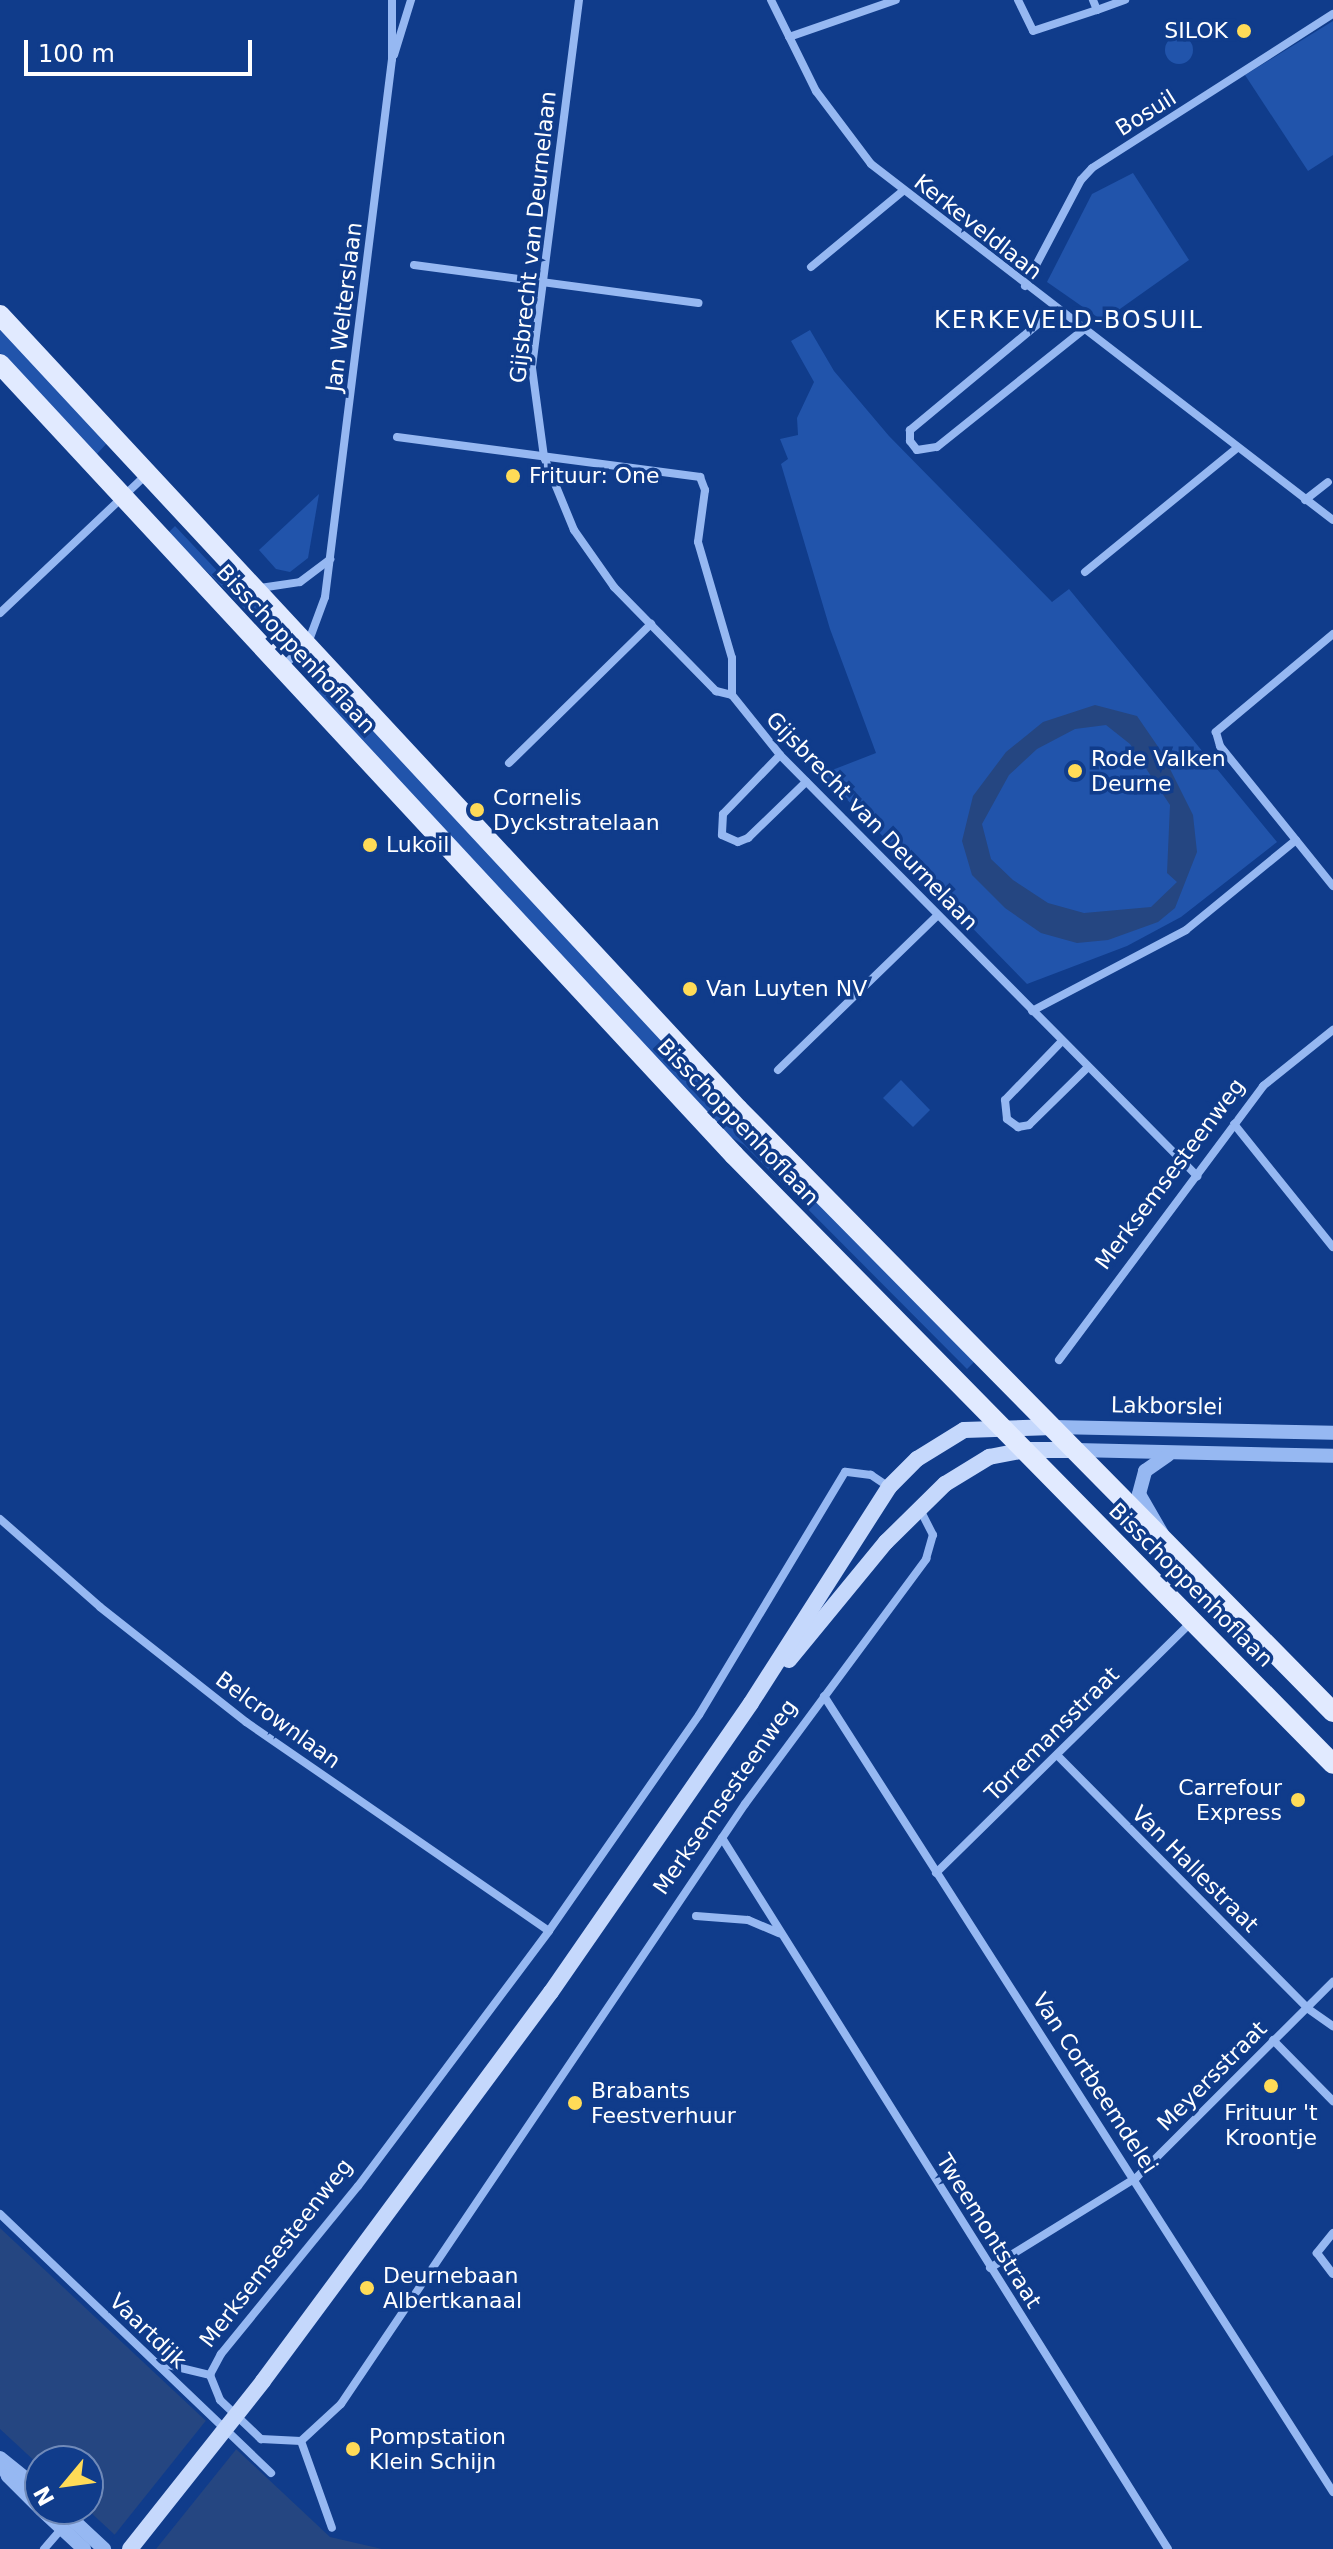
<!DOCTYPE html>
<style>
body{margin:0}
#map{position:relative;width:1333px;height:2549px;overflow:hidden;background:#103c8b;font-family:"DejaVu Sans",sans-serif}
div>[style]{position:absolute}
.green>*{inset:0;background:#2154ab}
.round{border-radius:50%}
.water>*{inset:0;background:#254681}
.pier>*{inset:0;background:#103c8b}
.minor>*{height:8px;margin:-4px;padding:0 4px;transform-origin:4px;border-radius:4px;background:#96b8f2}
.tertiary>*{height:14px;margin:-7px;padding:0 7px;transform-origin:7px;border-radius:7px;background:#96b8f2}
.secondary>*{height:16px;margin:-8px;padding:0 8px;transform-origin:8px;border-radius:8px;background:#c5d8fc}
.primary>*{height:20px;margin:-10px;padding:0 10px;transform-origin:10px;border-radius:10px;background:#e1eaff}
.secondary-bridge>*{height:16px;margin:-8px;padding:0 8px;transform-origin:8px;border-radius:8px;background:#c5d8fc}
.dots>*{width:22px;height:22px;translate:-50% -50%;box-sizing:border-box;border:4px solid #103c8b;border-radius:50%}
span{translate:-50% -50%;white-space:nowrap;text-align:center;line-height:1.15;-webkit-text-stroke:7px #103c8b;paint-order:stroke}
.poi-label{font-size:22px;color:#fff}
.right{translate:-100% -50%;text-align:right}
.left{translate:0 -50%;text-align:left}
.street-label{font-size:22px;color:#fff}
.neighbourhood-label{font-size:24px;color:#fff;letter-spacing:2px}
.north{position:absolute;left:24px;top:2445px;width:80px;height:80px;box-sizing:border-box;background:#103c8b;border:2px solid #708ab9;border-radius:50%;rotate:241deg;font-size:22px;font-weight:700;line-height:32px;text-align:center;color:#fff}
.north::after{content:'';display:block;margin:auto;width:28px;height:36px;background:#ffdb57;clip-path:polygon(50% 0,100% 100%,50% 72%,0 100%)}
.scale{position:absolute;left:24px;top:40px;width:228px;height:36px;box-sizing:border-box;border:4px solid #fff;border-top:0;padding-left:10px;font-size:24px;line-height:28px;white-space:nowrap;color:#fff;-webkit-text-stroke:6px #103c8b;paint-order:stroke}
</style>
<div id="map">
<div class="green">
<div style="clip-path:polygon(1333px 21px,1333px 155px,1308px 171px,1245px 75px)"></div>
<div class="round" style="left:1165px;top:36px;width:28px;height:28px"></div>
<div style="clip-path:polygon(1133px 173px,1189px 260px,1103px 321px,1047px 282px,1092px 194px)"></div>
<div style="clip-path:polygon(0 326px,108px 442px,95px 456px,0 353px)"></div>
<div style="clip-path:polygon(810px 330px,834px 371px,889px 436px,1052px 602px,1069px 589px,1277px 842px,1181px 917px,1127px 946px,1027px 984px,822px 774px,876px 753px,830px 629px,781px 464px,788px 459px,780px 439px,798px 435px,797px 418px,814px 382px,791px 341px)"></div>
<div style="clip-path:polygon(319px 494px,308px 558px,290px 572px,276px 569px,259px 550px)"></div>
<div style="clip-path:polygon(175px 526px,223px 577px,245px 590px,268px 615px,259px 623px,168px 533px)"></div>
<div style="clip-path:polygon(329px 681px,728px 1112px,714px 1125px,315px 694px)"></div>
<div style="clip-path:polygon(901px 1080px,930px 1110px,913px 1127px,883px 1098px)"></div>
<div style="clip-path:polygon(734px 1118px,976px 1360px,967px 1369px,744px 1145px,721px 1131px)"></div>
</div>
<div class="water">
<div style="clip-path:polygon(evenodd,1095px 705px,1137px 716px,1161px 751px,1193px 815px,1197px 852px,1175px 908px,1158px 922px,1108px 940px,1077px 943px,1041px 933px,1005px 908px,972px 875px,962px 841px,973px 796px,1006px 752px,1043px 722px,1095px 705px,1106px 725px,1130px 744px,1170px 805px,1167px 873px,1177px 882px,1151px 907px,1084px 913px,1048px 903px,1013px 880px,991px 859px,982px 824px,1009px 775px,1037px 749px,1075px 729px,1106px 725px)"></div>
<div style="clip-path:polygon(0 2228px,330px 2537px,382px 2549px,130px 2549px,87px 2509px,88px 2461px,40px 2461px,40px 2466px,0 2429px)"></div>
</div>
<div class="pier">
<div style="clip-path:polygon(208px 2418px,238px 2447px,156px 2549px,124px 2549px,112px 2538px)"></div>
</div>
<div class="minor">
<div style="left:579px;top:0;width:371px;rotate:97.3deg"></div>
<div style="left:532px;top:368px;width:90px;rotate:82.3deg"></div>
<div style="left:544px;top:457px;width:79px;rotate:67.7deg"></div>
<div style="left:574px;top:530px;width:70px;rotate:54.9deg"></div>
<div style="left:614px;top:587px;width:146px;rotate:45.6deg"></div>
<div style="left:716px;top:691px;width:16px;rotate:14deg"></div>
<div style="left:732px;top:695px;width:77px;rotate:51.3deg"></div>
<div style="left:780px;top:755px;width:593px;rotate:45.27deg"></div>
<div style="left:771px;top:0;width:102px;rotate:63.7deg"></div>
<div style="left:816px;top:91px;width:91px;rotate:53deg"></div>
<div style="left:871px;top:164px;width:583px;rotate:37.62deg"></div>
<div style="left:1018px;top:0;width:34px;rotate:64deg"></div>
<div style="left:1033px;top:31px;width:67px;rotate:-18.2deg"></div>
<div style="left:1097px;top:10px;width:11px;rotate:-112deg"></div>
<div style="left:1097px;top:10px;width:30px;rotate:-20deg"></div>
<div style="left:789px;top:37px;width:113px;rotate:-19.1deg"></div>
<div style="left:394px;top:55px;width:58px;rotate:-72.8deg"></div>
<div style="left:414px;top:265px;width:287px;rotate:7.6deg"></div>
<div style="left:811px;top:267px;width:119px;rotate:-39.6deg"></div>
<div style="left:1025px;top:286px;width:120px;rotate:-62.2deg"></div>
<div style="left:1081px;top:180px;width:16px;rotate:-47deg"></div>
<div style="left:1092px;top:168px;width:286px;rotate:-32.6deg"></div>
<div style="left:1056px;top:309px;width:190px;rotate:140.3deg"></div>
<div style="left:910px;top:430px;width:11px;rotate:90deg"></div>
<div style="left:910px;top:441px;width:11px;rotate:52deg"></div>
<div style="left:917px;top:450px;width:20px;rotate:-9deg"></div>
<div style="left:937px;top:447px;width:187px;rotate:-38.7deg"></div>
<div style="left:397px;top:437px;width:306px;rotate:7.5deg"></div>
<div style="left:700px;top:477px;width:14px;rotate:69deg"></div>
<div style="left:705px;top:490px;width:52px;rotate:97.7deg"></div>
<div style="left:698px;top:542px;width:121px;rotate:73.7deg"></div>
<div style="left:732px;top:658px;width:37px;rotate:90deg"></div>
<div style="left:1305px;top:500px;width:29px;rotate:-38deg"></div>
<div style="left:1085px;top:572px;width:196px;rotate:-39.2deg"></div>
<div style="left:260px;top:588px;width:40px;rotate:-8.5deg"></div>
<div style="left:300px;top:582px;width:38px;rotate:-37deg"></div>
<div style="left:0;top:613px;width:204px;rotate:-43.4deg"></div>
<div style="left:1333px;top:634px;width:153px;rotate:140.1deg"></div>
<div style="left:1216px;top:732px;width:15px;rotate:74deg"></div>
<div style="left:1220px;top:746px;width:180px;rotate:51.1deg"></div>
<div style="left:282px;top:667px;width:35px;rotate:-43deg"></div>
<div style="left:308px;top:643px;width:49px;rotate:-69.7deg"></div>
<div style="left:325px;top:597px;width:542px;rotate:-82.9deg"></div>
<div style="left:392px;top:59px;width:59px;rotate:-90deg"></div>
<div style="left:780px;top:755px;width:82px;rotate:134deg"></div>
<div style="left:723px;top:814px;width:21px;rotate:93deg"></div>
<div style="left:722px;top:835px;width:17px;rotate:24deg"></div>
<div style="left:738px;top:842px;width:11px;rotate:-22deg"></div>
<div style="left:748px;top:838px;width:81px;rotate:-44deg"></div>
<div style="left:509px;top:763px;width:199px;rotate:-44.4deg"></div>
<div style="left:1032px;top:1011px;width:174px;rotate:-27.7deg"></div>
<div style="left:1186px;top:930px;width:142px;rotate:-39.3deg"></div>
<div style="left:1062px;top:1041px;width:82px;rotate:134deg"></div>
<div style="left:1005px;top:1100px;width:19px;rotate:84deg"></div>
<div style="left:1007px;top:1119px;width:14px;rotate:36deg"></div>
<div style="left:1018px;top:1127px;width:11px;rotate:-10deg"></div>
<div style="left:1029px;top:1125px;width:83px;rotate:-44.5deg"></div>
<div style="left:778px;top:1070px;width:221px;rotate:-44.1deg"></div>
<div style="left:1234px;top:1124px;width:158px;rotate:51.2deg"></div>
<div style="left:1059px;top:1360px;width:342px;rotate:-53.3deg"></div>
<div style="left:1263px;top:1086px;width:90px;rotate:-38.7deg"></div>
<div style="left:889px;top:1487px;width:22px;rotate:-146deg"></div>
<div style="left:871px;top:1475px;width:26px;rotate:-173deg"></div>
<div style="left:845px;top:1472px;width:283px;rotate:121deg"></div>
<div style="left:699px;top:1715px;width:263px;rotate:124.8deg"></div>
<div style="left:549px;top:1931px;width:319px;rotate:126.8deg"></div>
<div style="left:358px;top:2186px;width:217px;rotate:129.2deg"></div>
<div style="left:221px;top:2354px;width:24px;rotate:118deg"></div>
<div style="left:210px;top:2375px;width:27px;rotate:68deg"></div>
<div style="left:220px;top:2400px;width:57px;rotate:43.6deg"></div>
<div style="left:261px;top:2439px;width:40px;rotate:2.9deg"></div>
<div style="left:301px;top:2441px;width:54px;rotate:-42.8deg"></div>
<div style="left:341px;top:2404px;width:723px;rotate:-56.05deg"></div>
<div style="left:745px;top:1804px;width:305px;rotate:-53.5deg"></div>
<div style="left:926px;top:1559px;width:25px;rotate:-74deg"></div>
<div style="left:933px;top:1535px;width:30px;rotate:-117deg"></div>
<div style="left:0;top:1519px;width:133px;rotate:41.3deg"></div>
<div style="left:100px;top:1607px;width:186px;rotate:38.2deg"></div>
<div style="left:246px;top:1722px;width:368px;rotate:34.6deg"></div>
<div style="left:824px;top:1696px;width:945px;rotate:57.4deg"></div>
<div style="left:1057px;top:1755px;width:356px;rotate:45.3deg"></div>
<div style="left:1307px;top:2008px;width:32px;rotate:35deg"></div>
<div style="left:722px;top:1838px;width:839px;rotate:57.9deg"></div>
<div style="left:936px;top:1873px;width:359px;rotate:-44.5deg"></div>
<div style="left:696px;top:1916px;width:52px;rotate:4.4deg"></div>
<div style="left:748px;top:1920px;width:34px;rotate:23deg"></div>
<div style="left:1273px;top:2040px;width:86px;rotate:45.5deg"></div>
<div style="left:0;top:2214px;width:375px;rotate:43.7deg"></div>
<div style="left:1333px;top:2233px;width:26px;rotate:129deg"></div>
<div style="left:1317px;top:2253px;width:26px;rotate:53deg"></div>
<div style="left:990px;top:2268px;width:172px;rotate:-31.7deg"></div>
<div style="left:1136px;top:2178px;width:278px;rotate:-44.9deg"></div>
<div style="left:156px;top:2362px;width:56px;rotate:13.5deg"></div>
<div style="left:301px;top:2441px;width:92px;rotate:70.4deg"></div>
<div style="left:44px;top:2549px;width:28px;rotate:-49deg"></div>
</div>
<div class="tertiary">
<div style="left:1053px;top:1427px;width:280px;rotate:1.2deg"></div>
<div style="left:1076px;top:1450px;width:257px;rotate:1.3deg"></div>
<div style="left:1162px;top:1534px;width:46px;rotate:-119.9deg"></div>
<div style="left:1139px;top:1494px;width:24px;rotate:-75deg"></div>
<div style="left:1145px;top:1471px;width:28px;rotate:-35deg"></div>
<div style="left:0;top:2458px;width:51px;rotate:38.7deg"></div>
<div style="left:0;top:2460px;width:18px;rotate:63deg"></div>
<div style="left:8px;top:2476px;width:45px;rotate:45deg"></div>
<div style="left:41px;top:2509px;width:59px;rotate:42.9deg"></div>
<div style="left:61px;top:2509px;width:59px;rotate:42.9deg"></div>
</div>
<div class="secondary">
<div style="left:789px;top:1660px;width:153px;rotate:-50.6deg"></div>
<div style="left:886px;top:1542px;width:83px;rotate:-44.5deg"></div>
<div style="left:945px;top:1484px;width:52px;rotate:-31.5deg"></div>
<div style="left:989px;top:1457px;width:36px;rotate:-11deg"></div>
<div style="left:1024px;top:1450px;width:52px"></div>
<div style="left:263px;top:2381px;width:484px;rotate:-53.5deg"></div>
<div style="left:551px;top:1992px;width:351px;rotate:-55.3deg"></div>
<div style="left:751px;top:1703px;width:256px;rotate:-57.4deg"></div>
<div style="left:889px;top:1487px;width:40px;rotate:-45deg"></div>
<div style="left:917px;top:1459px;width:55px;rotate:-31.7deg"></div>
<div style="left:964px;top:1430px;width:89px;rotate:-1.9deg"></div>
</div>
<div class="primary">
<div style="left:0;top:315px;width:1084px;rotate:47.09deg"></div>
<div style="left:738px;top:1109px;width:847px;rotate:45.38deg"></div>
<div style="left:0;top:364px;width:1079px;rotate:47.14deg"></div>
<div style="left:734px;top:1155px;width:854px;rotate:45.47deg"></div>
</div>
<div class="secondary-bridge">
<div style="left:130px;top:2549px;width:214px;rotate:-51.6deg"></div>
</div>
<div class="dots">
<div style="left:1244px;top:31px;background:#ffdb57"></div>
<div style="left:513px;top:476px;background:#ffdb57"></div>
<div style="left:1075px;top:771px;background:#ffdb57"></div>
<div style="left:477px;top:810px;background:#ffdb57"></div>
<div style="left:370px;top:845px;background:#ffdb57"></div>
<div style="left:690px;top:989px;background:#ffdb57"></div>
<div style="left:1298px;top:1800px;background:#ffdb57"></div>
<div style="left:1271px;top:2086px;background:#ffdb57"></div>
<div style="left:575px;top:2103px;background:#ffdb57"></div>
<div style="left:367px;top:2288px;background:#ffdb57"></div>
<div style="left:353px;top:2449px;background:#ffdb57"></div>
</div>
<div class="poi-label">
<span class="right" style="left:1228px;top:31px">SILOK</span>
<span class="left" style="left:529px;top:476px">Frituur: One</span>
<span class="left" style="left:1091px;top:771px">Rode Valken<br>Deurne</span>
<span class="left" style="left:493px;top:810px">Cornelis<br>Dyckstratelaan</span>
<span class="left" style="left:386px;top:845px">Lukoil</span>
<span class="left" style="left:706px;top:989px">Van Luyten NV</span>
<span class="right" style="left:1282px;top:1800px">Carrefour<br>Express</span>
<span class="left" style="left:591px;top:2103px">Brabants<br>Feestverhuur</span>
<span style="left:1271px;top:2125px">Frituur 't<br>Kroontje</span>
<span class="left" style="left:383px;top:2288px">Deurnebaan<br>Albertkanaal</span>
<span class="left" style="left:369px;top:2449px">Pompstation<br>Klein Schijn</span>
</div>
<div class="street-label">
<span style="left:1146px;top:113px;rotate:-32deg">Bosuil</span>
<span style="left:978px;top:227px;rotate:38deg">Kerkeveldlaan</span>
<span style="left:533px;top:237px;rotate:-84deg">Gijsbrecht van Deurnelaan</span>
<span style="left:344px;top:307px;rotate:-83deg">Jan Welterslaan</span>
<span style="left:296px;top:649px;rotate:47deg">Bisschoppenhoflaan</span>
<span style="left:872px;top:821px;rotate:46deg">Gijsbrecht van Deurnelaan</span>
<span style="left:738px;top:1122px;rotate:46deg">Bisschoppenhoflaan</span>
<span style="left:1170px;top:1174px;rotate:-53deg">Merksemsesteenweg</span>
<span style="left:1167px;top:1406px;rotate:1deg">Lakborslei</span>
<span style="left:1191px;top:1585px;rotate:45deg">Bisschoppenhoflaan</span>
<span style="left:278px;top:1720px;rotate:36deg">Belcrownlaan</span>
<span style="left:1052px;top:1734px;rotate:-45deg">Torremansstraat</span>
<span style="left:725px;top:1797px;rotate:-55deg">Merksemsesteenweg</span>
<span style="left:1195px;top:1869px;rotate:45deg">Van Hallestraat</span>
<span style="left:1212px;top:2076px;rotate:-45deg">Meyersstraat</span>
<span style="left:1095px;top:2083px;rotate:57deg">Van Cortbeemdelei</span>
<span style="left:989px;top:2231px;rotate:58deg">Tweemontstraat</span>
<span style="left:276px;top:2253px;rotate:-52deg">Merksemsesteenweg</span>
<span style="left:148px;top:2331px;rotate:44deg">Vaartdijk</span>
</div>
<div class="neighbourhood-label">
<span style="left:1069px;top:321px">KERKEVELD-BOSUIL</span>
</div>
<div class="north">N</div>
<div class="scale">100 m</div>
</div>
